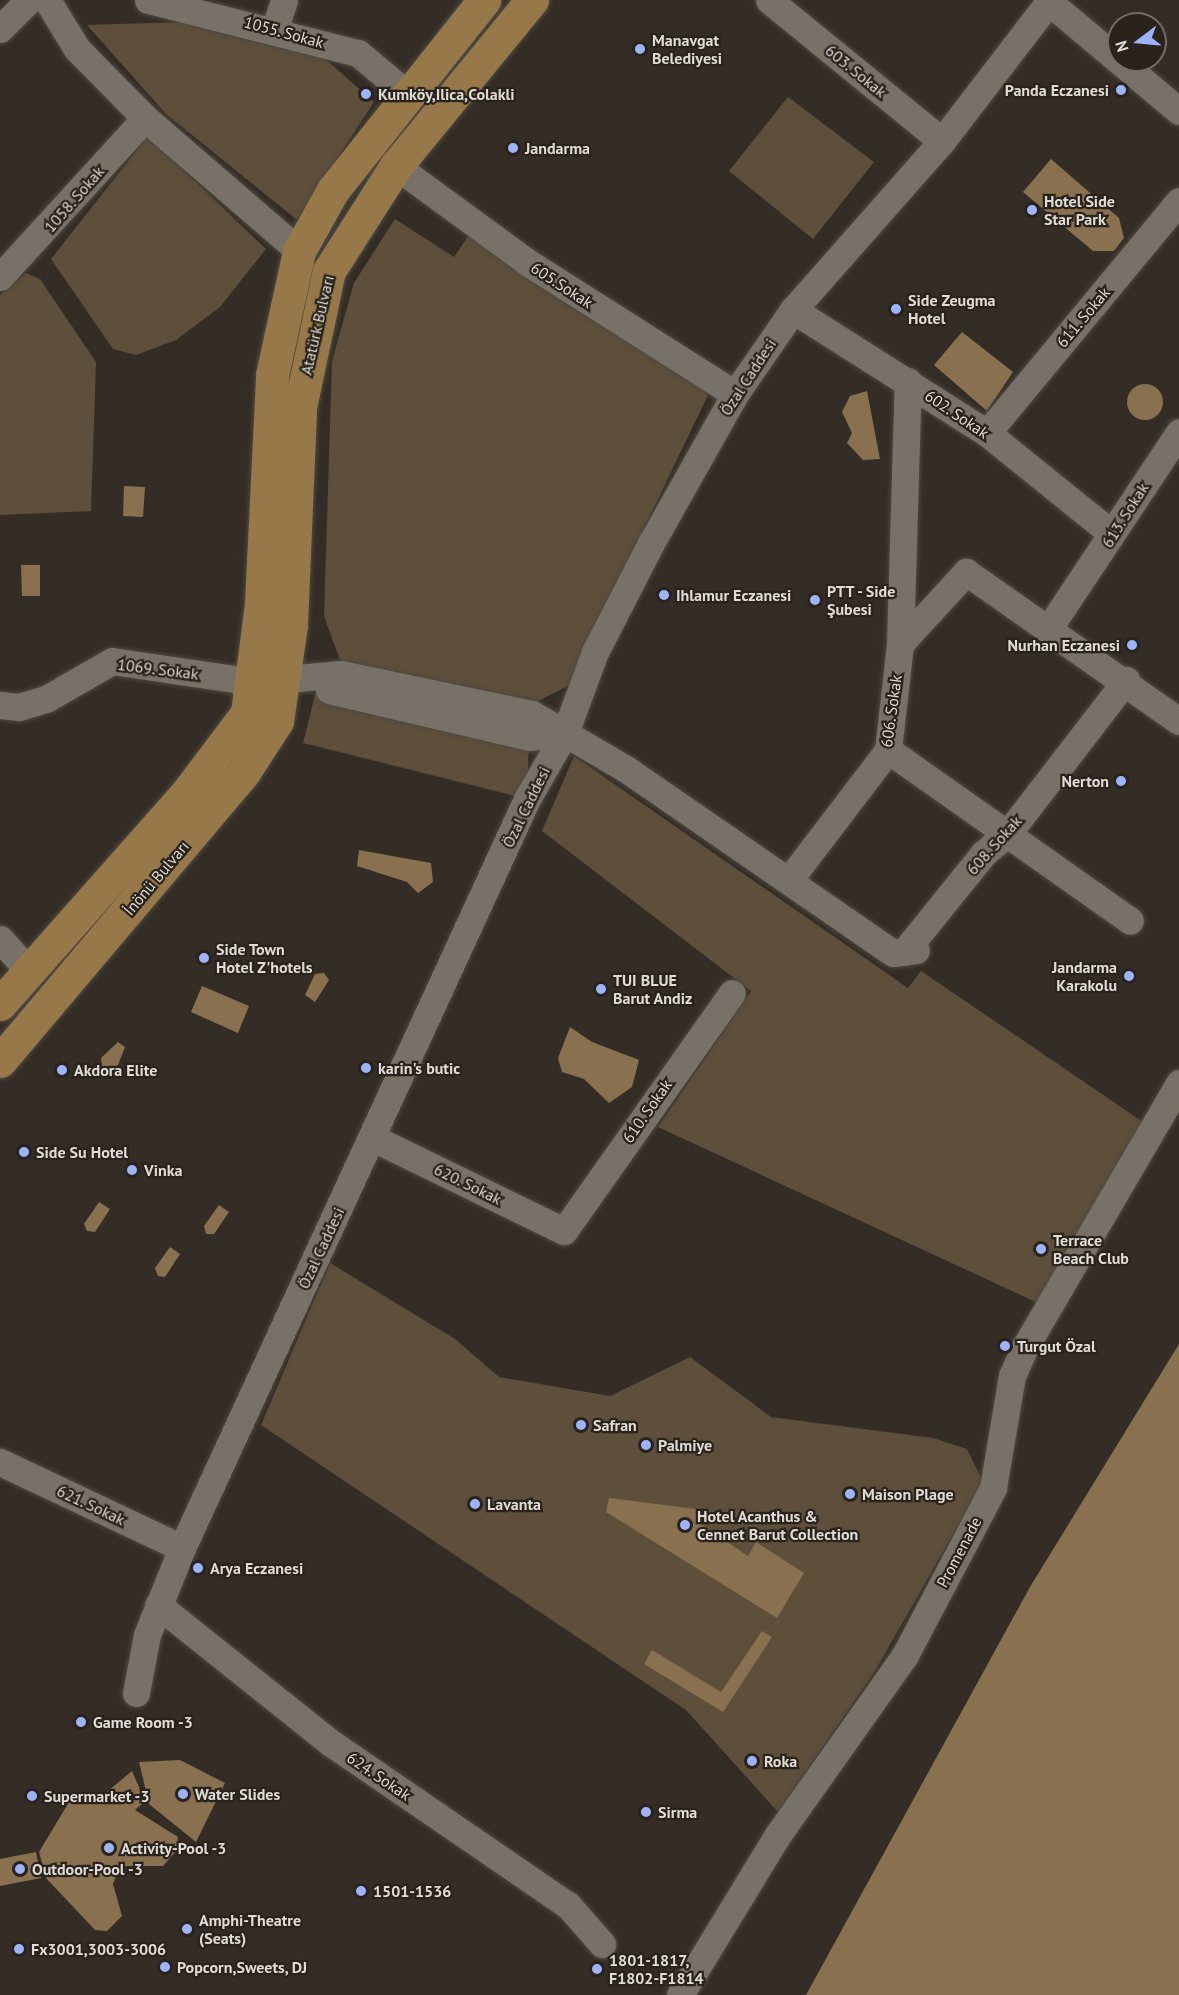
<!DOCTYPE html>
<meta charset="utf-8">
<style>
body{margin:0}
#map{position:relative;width:1179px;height:1995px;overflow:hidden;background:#332d25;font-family:"PT Sans",sans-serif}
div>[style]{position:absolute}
.green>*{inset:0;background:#5e4f3a}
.water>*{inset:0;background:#897150}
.round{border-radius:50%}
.roads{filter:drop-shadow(0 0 2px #4e4942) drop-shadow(0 0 2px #4e4942)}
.minor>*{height:27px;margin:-13.5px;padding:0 13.5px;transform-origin:13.5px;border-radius:13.5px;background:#787168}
.major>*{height:33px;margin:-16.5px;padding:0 16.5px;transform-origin:16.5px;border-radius:16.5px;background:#977848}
.dots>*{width:16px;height:16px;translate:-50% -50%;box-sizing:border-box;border:3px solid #29231c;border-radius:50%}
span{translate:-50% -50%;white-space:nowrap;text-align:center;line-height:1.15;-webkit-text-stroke:4.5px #29231c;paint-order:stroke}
.street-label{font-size:16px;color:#dfdbd6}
.poi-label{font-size:16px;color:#dfdbd6;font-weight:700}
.left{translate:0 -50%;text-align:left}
.right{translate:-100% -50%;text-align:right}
.north{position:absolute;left:1107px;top:12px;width:60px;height:60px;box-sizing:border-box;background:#29231c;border:2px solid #726d66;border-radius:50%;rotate:254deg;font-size:16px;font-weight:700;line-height:24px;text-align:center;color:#dfdbd6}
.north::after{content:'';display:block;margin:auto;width:21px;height:27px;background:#9db4fd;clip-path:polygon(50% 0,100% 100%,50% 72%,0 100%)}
</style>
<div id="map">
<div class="green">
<div style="clip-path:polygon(182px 22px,323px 57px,374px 102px,297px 220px,166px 114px,87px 25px)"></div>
<div style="clip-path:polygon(788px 97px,874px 162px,813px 239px,729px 171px)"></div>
<div style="clip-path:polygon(148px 136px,266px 249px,220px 307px,176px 340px,136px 355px,113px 349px,51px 259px)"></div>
<div style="clip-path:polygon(395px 219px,454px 257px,471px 232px,711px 389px,568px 686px,534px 703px,340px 660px,324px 616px,332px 361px,354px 283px)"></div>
<div style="clip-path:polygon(26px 273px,40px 279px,96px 362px,91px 511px,0 515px,0 295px)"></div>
<div style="clip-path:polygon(317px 687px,529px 737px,527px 799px,303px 743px)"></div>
<div style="clip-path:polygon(574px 756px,908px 988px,921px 971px,1143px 1122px,1038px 1303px,658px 1127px,751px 991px,542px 831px)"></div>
<div style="clip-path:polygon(330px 1263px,455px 1339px,499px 1377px,610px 1396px,690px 1357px,771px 1417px,933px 1438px,967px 1449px,983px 1482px,875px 1671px,778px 1812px,686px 1710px,261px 1425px)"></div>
</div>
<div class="water">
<div style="clip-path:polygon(1051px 159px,1119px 218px,1124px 238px,1114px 251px,1093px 251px,1023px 192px)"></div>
<div style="clip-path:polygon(962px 332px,1013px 372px,987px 411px,934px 365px)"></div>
<div class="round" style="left:1127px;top:384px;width:36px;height:36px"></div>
<div style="clip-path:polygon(867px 391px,880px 459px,863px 460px,847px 443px,852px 433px,842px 412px,850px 396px)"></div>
<div style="clip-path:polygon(124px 486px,145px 487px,143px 517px,123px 516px)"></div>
<div style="clip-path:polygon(21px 565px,40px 565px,40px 596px,22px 596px)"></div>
<div style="clip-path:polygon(359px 850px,431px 863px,433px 882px,418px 893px,407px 882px,357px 866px)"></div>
<div style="clip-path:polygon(324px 973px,329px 980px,315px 1002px,305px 995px,315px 974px)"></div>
<div style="clip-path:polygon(202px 986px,249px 1006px,238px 1033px,191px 1012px)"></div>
<div style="clip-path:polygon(570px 1027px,592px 1042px,639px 1060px,632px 1087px,609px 1103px,584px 1079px,562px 1072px,558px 1058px)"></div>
<div style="clip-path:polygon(118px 1042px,125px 1047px,118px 1065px,110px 1072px,102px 1070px,101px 1058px)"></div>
<div style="clip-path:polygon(99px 1202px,110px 1209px,95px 1232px,87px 1231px,84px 1224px)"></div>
<div style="clip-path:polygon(219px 1205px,229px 1212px,214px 1234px,206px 1234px,204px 1226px)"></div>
<div style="clip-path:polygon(170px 1247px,180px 1254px,165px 1277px,158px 1276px,155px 1268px)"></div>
<div style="clip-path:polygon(1179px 1344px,1179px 1995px,806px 1995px,1030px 1587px)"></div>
<div style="clip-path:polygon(609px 1498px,704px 1510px,698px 1522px,748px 1556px,756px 1542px,804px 1573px,777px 1618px,606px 1512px)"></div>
<div style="clip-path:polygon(762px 1631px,772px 1637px,723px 1712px,644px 1664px,652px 1650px,721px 1692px)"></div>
<div style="clip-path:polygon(180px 1760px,225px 1783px,196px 1842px,149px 1804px,139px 1762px)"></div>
<div style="clip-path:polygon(132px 1771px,145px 1801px,135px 1810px,178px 1837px,176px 1851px,163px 1866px,120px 1866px,113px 1884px,122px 1916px,107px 1931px,95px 1930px,46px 1878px,39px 1852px,69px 1802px,103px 1795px)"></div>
<div style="clip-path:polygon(36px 1852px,41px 1878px,0 1886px,0 1859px)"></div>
</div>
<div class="roads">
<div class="minor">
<div style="left:47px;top:0;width:57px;rotate:58.5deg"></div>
<div style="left:77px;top:49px;width:97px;rotate:45.4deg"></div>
<div style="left:145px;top:118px;width:203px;rotate:40.8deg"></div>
<div style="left:148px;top:0;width:217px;rotate:14.2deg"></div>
<div style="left:358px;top:53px;width:64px;rotate:39.9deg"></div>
<div style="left:769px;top:0;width:223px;rotate:39.2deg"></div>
<div style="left:1049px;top:2px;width:170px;rotate:40deg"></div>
<div style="left:275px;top:28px;width:29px;rotate:-72deg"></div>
<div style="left:0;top:29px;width:41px;rotate:-45deg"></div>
<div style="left:396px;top:166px;width:162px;rotate:36.2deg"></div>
<div style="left:527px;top:262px;width:246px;rotate:32.4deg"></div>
<div style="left:0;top:277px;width:215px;rotate:-47.6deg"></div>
<div style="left:793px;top:310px;width:230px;rotate:32.4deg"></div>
<div style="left:987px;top:433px;width:159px;rotate:38.9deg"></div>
<div style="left:987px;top:433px;width:301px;rotate:-50.4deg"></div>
<div style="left:1049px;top:628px;width:235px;rotate:-56.4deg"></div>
<div style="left:900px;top:644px;width:263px;rotate:-88.3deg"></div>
<div style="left:329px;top:690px;width:205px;rotate:13.2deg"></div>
<div style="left:529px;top:737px;width:36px;rotate:-6deg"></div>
<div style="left:0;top:705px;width:19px;rotate:6deg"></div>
<div style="left:19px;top:707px;width:28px;rotate:-17deg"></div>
<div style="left:46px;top:699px;width:76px;rotate:-29.9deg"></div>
<div style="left:112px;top:661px;width:145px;rotate:8.4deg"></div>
<div style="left:255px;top:682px;width:86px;rotate:-5.3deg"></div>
<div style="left:341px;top:674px;width:195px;rotate:11.8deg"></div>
<div style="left:532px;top:714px;width:109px;rotate:30.3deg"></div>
<div style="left:626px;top:769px;width:324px;rotate:34.6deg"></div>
<div style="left:893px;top:953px;width:23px;rotate:-7deg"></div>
<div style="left:888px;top:750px;width:296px;rotate:35.2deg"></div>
<div style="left:789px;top:880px;width:163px;rotate:-52.7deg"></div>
<div style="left:888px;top:750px;width:107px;rotate:-83.5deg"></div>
<div style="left:900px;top:644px;width:98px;rotate:-47.5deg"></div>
<div style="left:966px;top:572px;width:260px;rotate:35deg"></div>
<div style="left:0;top:939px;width:43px;rotate:47.8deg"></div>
<div style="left:904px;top:952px;width:127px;rotate:-51.1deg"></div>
<div style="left:984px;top:853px;width:33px;rotate:-40deg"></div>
<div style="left:1009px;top:832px;width:192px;rotate:-52.4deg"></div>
<div style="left:373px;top:1138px;width:212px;rotate:26deg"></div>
<div style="left:564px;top:1231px;width:291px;rotate:-54.8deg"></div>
<div style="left:0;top:1462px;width:201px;rotate:25.3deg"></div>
<div style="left:158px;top:1605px;width:221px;rotate:38.6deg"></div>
<div style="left:331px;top:1743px;width:287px;rotate:34.4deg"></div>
<div style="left:568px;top:1905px;width:52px;rotate:48.9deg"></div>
<div style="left:136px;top:1693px;width:59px;rotate:-79.3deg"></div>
<div style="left:147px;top:1635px;width:94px;rotate:-68.1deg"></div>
<div style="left:182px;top:1548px;width:825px;rotate:-65.27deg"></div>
<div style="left:527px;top:799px;width:76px;rotate:-60.1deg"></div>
<div style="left:565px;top:733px;width:86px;rotate:-69.7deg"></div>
<div style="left:595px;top:652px;width:123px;rotate:-62.8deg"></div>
<div style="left:651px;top:543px;width:171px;rotate:-60.6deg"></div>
<div style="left:735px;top:394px;width:102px;rotate:-55.4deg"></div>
<div style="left:793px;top:310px;width:225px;rotate:-48.6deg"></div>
<div style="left:942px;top:141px;width:178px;rotate:-52.5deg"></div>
<div style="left:680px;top:1995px;width:186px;rotate:-58.6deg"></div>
<div style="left:777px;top:1836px;width:222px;rotate:-54.7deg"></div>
<div style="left:905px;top:1655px;width:189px;rotate:-62.2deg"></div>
<div style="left:993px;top:1488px;width:114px;rotate:-80.4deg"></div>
<div style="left:1012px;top:1376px;width:32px;rotate:-66deg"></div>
<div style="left:1025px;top:1347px;width:306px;rotate:-59.7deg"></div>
</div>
<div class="major">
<div style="left:0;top:1004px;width:281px;rotate:-48.5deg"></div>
<div style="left:186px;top:794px;width:101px;rotate:-53deg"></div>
<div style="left:247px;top:713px;width:111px;rotate:-82.7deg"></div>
<div style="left:261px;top:603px;width:228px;rotate:-87.2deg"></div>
<div style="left:272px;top:375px;width:127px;rotate:-77.7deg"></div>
<div style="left:299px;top:251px;width:70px;rotate:-60.9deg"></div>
<div style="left:333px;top:190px;width:243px;rotate:-51.5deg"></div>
<div style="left:0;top:1061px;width:378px;rotate:-49.8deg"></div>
<div style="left:244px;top:772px;width:61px;rotate:-57.1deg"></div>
<div style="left:277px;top:721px;width:97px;rotate:-81.7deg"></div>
<div style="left:291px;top:625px;width:218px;rotate:-87.6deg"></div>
<div style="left:300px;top:407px;width:139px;rotate:-78deg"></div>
<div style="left:329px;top:271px;width:125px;rotate:-57.5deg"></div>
<div style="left:396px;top:166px;width:215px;rotate:-50.7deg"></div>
</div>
</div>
<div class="dots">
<div style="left:640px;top:49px;background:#9db4fd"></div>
<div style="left:1121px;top:90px;background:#9db4fd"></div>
<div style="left:366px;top:94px;background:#9db4fd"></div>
<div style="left:513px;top:148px;background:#9db4fd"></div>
<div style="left:1032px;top:210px;background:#9db4fd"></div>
<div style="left:896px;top:309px;background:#9db4fd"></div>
<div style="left:664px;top:595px;background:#9db4fd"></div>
<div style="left:815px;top:600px;background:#9db4fd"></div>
<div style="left:1132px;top:645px;background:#9db4fd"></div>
<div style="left:1121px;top:781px;background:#9db4fd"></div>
<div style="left:204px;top:958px;background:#9db4fd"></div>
<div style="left:1129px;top:976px;background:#9db4fd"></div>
<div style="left:601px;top:989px;background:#9db4fd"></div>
<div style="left:366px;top:1068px;background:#9db4fd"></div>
<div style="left:62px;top:1070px;background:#9db4fd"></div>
<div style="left:24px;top:1152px;background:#9db4fd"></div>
<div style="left:132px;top:1170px;background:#9db4fd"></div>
<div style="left:1041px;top:1249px;background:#9db4fd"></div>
<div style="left:1005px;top:1346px;background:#9db4fd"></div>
<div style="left:581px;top:1425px;background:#9db4fd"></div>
<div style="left:646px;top:1445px;background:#9db4fd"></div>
<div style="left:850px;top:1494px;background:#9db4fd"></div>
<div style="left:475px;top:1504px;background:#9db4fd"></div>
<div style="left:685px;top:1525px;background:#9db4fd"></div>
<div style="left:198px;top:1568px;background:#9db4fd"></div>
<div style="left:81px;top:1722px;background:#9db4fd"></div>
<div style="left:752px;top:1761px;background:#9db4fd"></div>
<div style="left:183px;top:1794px;background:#9db4fd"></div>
<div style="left:32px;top:1796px;background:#9db4fd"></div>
<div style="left:646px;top:1812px;background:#9db4fd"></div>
<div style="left:109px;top:1848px;background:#9db4fd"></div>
<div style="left:20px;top:1869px;background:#9db4fd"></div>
<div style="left:361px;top:1891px;background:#9db4fd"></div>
<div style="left:187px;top:1929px;background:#9db4fd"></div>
<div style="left:19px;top:1949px;background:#9db4fd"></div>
<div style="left:165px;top:1967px;background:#9db4fd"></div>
<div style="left:597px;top:1969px;background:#9db4fd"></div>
</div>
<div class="street-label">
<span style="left:284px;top:32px;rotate:15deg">1055. Sokak</span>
<span style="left:856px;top:71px;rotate:39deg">603. Sokak</span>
<span style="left:74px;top:199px;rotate:-49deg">1058. Sokak</span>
<span style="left:562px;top:285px;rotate:33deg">605.Sokak</span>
<span style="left:1083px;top:317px;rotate:-50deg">611. Sokak</span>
<span style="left:317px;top:325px;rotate:-77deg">Atatürk Bulvarı</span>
<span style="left:748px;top:377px;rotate:-57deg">Özal Caddesi</span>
<span style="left:957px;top:414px;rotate:34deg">602. Sokak</span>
<span style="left:1125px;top:515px;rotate:-58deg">613. Sokak</span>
<span style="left:158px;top:669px;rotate:7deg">1069. Sokak</span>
<span style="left:891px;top:711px;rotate:-82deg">606. Sokak</span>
<span style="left:526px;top:807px;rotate:-64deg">Özal Caddesi</span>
<span style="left:994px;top:845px;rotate:-48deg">608. Sokak</span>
<span style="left:156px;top:878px;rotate:-50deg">İnönü Bulvarı</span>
<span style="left:647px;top:1111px;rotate:-55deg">610. Sokak</span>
<span style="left:468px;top:1184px;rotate:26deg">620. Sokak</span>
<span style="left:321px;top:1248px;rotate:-65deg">Özal Caddesi</span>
<span style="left:91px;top:1505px;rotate:25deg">621. Sokak</span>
<span style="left:959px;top:1552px;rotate:-62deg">Promenade</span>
<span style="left:379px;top:1776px;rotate:34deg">624. Sokak</span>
</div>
<div class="poi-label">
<span class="left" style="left:652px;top:49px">Manavgat<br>Belediyesi</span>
<span class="right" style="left:1109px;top:90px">Panda Eczanesi</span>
<span class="left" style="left:378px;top:94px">Kumköy,Ilica,Colakli</span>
<span class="left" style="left:525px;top:148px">Jandarma</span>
<span class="left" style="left:1044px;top:210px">Hotel Side<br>Star Park</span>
<span class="left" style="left:908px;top:309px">Side Zeugma<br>Hotel</span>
<span class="left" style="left:827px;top:600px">PTT - Side<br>Şubesi</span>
<span class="left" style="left:676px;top:595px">Ihlamur Eczanesi</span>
<span class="right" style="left:1120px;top:645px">Nurhan Eczanesi</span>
<span class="right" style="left:1109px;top:781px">Nerton</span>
<span class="left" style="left:216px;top:958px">Side Town<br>Hotel Z'hotels</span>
<span class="right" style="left:1117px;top:976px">Jandarma<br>Karakolu</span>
<span class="left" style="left:613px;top:989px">TUI BLUE<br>Barut Andiz</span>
<span class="left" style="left:378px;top:1068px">karin's butic</span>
<span class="left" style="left:74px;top:1070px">Akdora Elite</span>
<span class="left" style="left:36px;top:1152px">Side Su Hotel</span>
<span class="left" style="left:144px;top:1170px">Vinka</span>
<span class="left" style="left:1053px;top:1249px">Terrace<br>Beach Club</span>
<span class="left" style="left:1017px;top:1346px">Turgut Özal</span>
<span class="left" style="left:593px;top:1425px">Safran</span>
<span class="left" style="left:658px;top:1445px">Palmiye</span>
<span class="left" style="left:862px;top:1494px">Maison Plage</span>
<span class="left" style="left:487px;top:1504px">Lavanta</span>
<span class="left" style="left:697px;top:1525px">Hotel Acanthus &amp;<br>Cennet Barut Collection</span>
<span class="left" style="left:210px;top:1568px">Arya Eczanesi</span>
<span class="left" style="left:93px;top:1722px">Game Room -3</span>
<span class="left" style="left:764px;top:1761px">Roka</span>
<span class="left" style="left:195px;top:1794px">Water Slides</span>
<span class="left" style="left:44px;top:1796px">Supermarket -3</span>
<span class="left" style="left:658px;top:1812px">Sirma</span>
<span class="left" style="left:121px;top:1848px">Activity-Pool -3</span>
<span class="left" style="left:32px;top:1869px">Outdoor-Pool -3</span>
<span class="left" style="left:373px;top:1891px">1501-1536</span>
<span class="left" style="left:199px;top:1929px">Amphi-Theatre<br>(Seats)</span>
<span class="left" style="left:31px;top:1949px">Fx3001,3003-3006</span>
<span class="left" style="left:609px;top:1969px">1801-1817,<br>F1802-F1814</span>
<span class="left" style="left:177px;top:1967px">Popcorn,Sweets, DJ</span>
</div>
<div class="north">N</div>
</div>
